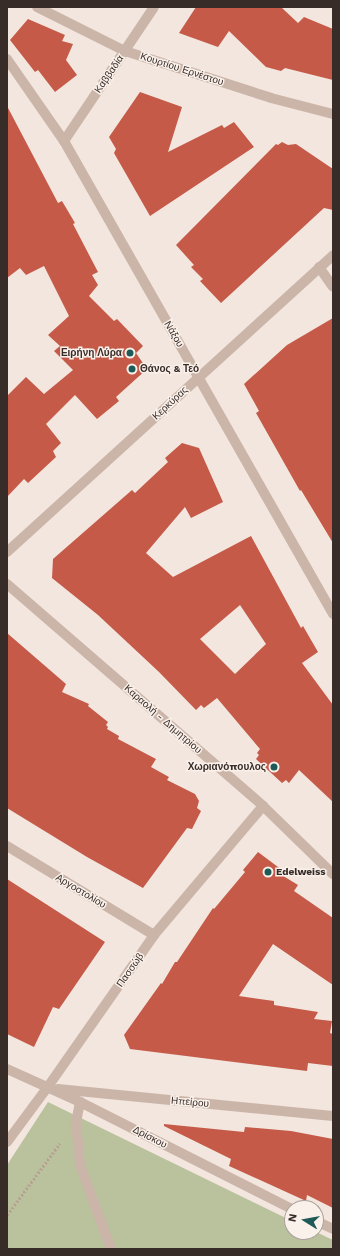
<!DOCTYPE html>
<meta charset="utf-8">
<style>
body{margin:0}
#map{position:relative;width:340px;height:1256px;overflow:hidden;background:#f2e6de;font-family:"Work Sans",sans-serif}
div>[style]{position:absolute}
.green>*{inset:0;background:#b9c29d}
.building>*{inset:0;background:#c55a49}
.path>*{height:2.5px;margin-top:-1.25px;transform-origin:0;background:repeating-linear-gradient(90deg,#b79f93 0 2px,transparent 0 4px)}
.service>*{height:10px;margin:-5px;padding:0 5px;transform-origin:5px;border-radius:5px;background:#cbb5a9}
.minor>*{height:10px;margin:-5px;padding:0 5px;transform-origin:5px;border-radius:5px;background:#cbb5a9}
.tertiary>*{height:10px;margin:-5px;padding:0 5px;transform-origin:5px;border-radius:5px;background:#cbb5a9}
.dots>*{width:11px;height:11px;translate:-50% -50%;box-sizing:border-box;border:2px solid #faf1ea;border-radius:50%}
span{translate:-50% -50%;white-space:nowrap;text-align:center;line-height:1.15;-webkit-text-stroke:3px #faf1ea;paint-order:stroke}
.street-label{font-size:10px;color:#382c29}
.poi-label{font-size:10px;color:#382c29;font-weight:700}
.right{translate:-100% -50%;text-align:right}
.left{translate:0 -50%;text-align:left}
.frame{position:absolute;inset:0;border:8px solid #382c29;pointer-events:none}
.north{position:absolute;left:284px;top:1200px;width:40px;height:40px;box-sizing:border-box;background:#faf1ea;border:1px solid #aca29d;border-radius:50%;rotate:281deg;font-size:11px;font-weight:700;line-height:16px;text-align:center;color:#382c29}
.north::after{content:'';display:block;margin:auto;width:14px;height:18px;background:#1e5a57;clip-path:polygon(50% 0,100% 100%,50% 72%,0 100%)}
</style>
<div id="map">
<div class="green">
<div style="clip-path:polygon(48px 1102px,292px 1221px,292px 1232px,316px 1232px,333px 1240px,333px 1249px,7px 1249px,7px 1165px)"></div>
</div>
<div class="building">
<div style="clip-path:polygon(196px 7px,281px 7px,298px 23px,304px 17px,333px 29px,333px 80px,285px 68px,281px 71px,266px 67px,229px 31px,218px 47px,179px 33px)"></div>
<div style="clip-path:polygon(28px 19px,65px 35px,62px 41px,73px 44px,66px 60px,77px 75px,55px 92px,38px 70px,35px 72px,10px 40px)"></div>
<div style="clip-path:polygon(140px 92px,182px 107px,168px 152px,222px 125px,224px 128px,234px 122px,254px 147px,150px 216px,114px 153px,116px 149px,109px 137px)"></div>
<div style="clip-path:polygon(7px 106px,58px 203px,62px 201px,75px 223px,73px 224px,98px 272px,92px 275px,98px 285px,89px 296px,114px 321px,117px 319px,143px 346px,136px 353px,147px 369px,116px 397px,119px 401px,97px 419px,75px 395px,46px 424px,61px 443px,53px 451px,56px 457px,28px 483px,24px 479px,7px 497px,7px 396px,26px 377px,44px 394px,73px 370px,54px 351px,60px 346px,48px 335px,69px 316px,44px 266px,26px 275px,20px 268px,7px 278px)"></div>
<div style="clip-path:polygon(282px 142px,288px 145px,296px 144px,333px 169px,333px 210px,324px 208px,221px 303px,200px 281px,203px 279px,191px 267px,194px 265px,176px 245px,276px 144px,278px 145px)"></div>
<div style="clip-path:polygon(333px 318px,333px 543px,301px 490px,300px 491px,256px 413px,259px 411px,244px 384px,287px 345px)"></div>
<div style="clip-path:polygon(evenodd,182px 443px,199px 448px,223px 502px,191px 518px,185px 507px,146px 553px,173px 577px,251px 536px,301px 628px,303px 626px,318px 652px,302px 663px,333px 705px,333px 802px,299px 770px,289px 783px,286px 780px,282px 783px,256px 759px,259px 755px,257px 753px,260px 749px,217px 698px,204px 708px,201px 705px,196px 710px,159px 672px,98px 615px,52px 578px,53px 559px,132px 490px,135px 493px,168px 462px,165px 458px,182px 443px,240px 605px,266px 644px,235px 674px,200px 639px,240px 605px)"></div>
<div style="clip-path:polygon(7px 633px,66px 684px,62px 692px,89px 704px,88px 706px,108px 722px,106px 725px,108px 727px,107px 729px,119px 736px,118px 739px,156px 759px,151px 767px,169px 777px,167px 780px,195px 794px,199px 801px,197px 808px,201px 811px,192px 829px,187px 828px,143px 888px,87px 857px,7px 808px)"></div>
<div style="clip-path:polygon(258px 852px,282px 870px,280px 874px,298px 885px,294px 891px,333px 918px,333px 985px,273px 944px,239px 996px,274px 1001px,274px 1005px,318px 1012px,314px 1019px,332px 1021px,330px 1033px,333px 1034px,333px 1066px,308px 1063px,307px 1071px,130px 1049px,124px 1035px,161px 983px,162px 984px,175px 962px,177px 962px,213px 908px,214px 909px,245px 872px,243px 870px)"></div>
<div style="clip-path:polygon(7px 879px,105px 942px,59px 1009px,53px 1007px,34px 1047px,7px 1034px)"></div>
<div style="clip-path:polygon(164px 1124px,244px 1132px,245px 1127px,291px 1131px,333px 1139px,333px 1208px,307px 1195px,306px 1201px,229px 1166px,231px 1159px,164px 1126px)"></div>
</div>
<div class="path">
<div style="left:7px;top:1215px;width:89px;rotate:-53.6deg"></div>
</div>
<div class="service">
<div style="left:80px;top:1102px;width:20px;rotate:101deg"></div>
<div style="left:76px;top:1122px;width:43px;rotate:84.7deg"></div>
<div style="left:80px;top:1165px;width:90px;rotate:69.7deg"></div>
</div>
<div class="minor">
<div style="left:7px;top:59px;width:100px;rotate:55.2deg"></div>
<div style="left:64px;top:141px;width:544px;rotate:60.37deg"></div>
<div style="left:64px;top:141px;width:161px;rotate:-56.1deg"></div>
<div style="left:319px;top:267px;width:24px;rotate:55deg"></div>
<div style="left:7px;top:552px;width:441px;rotate:-42.3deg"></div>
<div style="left:7px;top:584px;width:339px;rotate:40.9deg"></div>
<div style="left:263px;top:806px;width:98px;rotate:44.2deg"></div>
<div style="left:7px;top:846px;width:172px;rotate:31.2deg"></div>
<div style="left:7px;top:1069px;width:80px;rotate:24.3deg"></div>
<div style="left:80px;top:1102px;width:237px;rotate:26.8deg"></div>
<div style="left:58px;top:1089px;width:276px;rotate:5.6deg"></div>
<div style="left:7px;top:1142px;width:67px;rotate:-53.5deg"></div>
<div style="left:47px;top:1088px;width:187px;rotate:-55deg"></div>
<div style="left:154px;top:935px;width:169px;rotate:-49.8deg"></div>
<div style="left:316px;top:1221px;width:19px;rotate:25deg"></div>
</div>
<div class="tertiary">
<div style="left:37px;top:7px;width:98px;rotate:26.6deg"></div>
<div style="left:125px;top:51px;width:153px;rotate:17.8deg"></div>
<div style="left:271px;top:98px;width:64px;rotate:14.5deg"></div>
</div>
<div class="dots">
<div style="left:130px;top:353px;background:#1e5a57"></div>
<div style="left:132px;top:369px;background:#1e5a57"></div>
<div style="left:274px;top:767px;background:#1e5a57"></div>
<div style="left:268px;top:872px;background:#1e5a57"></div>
</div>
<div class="street-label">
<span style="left:182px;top:69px;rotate:18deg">Κουρτίου Ερνέστου</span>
<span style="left:109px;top:74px;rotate:-56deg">Καββαδία</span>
<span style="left:174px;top:334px;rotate:60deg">Νάξου</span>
<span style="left:170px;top:403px;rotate:-43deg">Κερκύρας</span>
<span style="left:163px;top:719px;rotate:41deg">Καραολή - Δημητρίου</span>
<span style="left:81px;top:891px;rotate:31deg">Αργοστολίου</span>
<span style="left:130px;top:970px;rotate:-55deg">Πασσώβ</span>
<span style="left:190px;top:1102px;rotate:5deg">Ηπείρου</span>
<span style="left:150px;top:1137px;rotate:27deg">Δρίσκου</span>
</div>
<div class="poi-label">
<span class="right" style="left:122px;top:353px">Ειρήνη Λύρα</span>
<span class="left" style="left:140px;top:369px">Θάνος &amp; Τεό</span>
<span class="right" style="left:266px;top:767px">Χωριανόπουλος</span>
<span class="left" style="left:276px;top:872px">Edelweiss</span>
</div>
<div class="frame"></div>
<div class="north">N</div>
</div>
